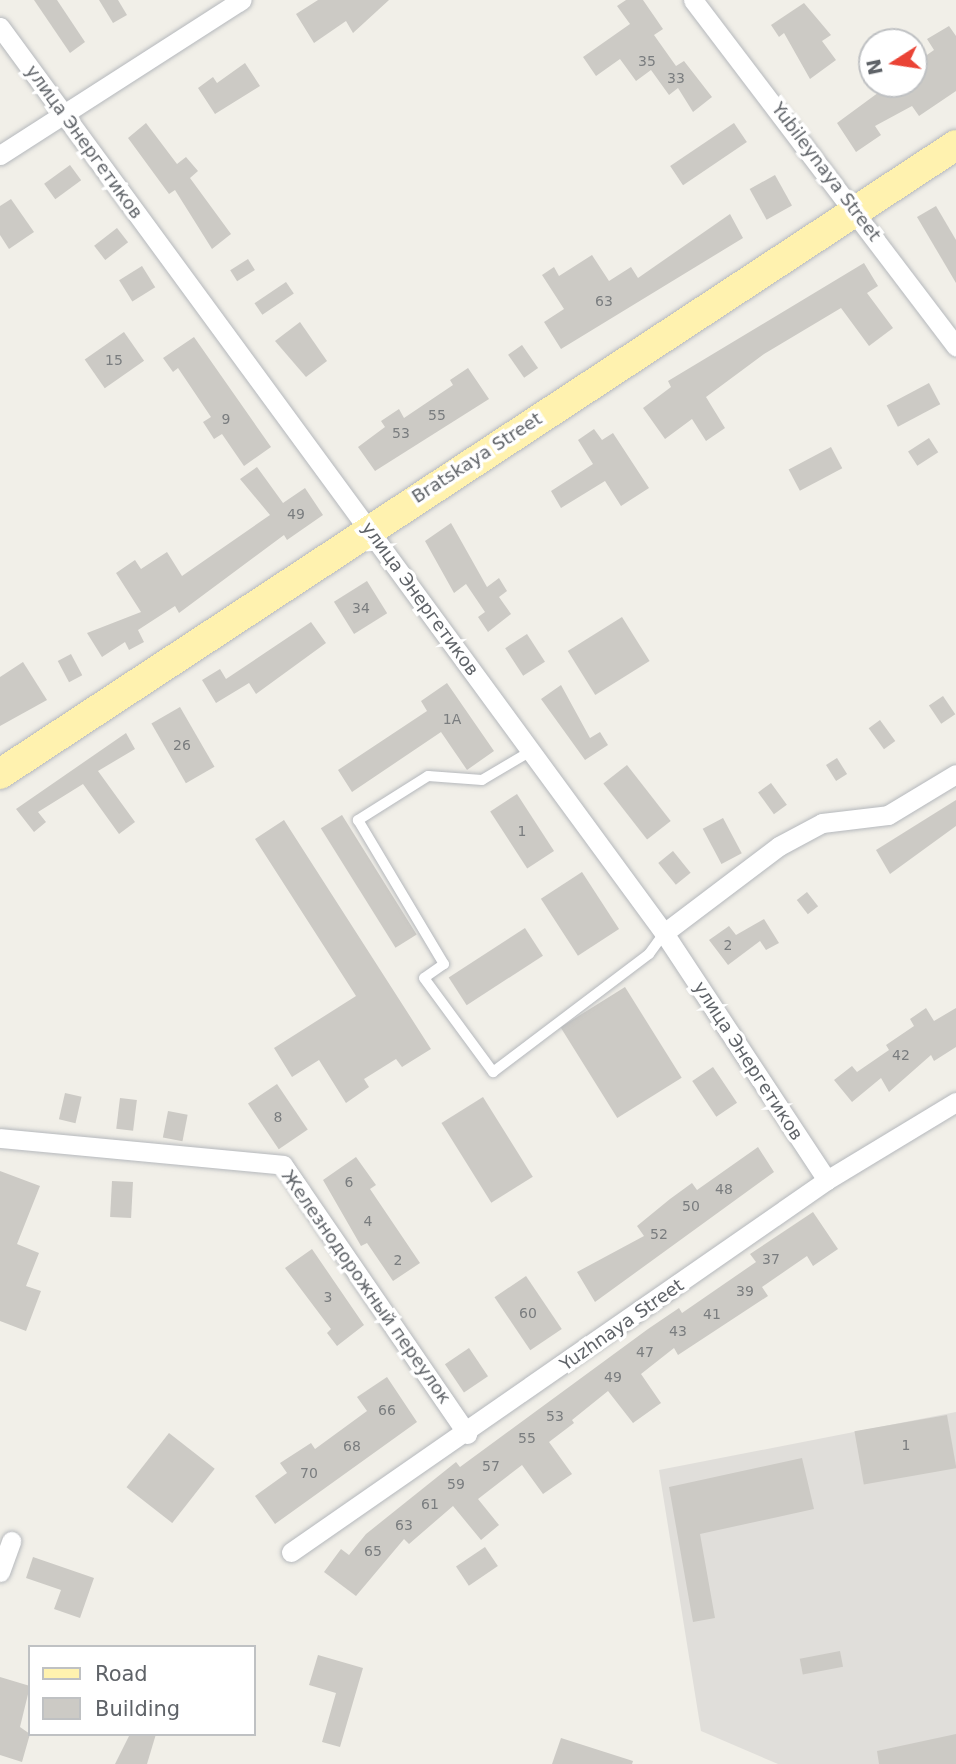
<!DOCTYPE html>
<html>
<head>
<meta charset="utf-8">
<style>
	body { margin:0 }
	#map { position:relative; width:956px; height:1764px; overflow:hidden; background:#f1efe8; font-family:"DejaVu Sans",sans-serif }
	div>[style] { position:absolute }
	.industrial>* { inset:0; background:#e0deda }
	.building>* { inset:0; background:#cccac5; transform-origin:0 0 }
	.roads { filter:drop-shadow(0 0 2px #b5b8bc) drop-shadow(0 0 2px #b5b8bc) }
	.service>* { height:10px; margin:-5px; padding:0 5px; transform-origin:5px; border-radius:5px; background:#fff }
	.minor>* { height:19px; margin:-9.5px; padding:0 9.5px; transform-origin:9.5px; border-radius:9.5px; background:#fff }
	.primary>* { height:30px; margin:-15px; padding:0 15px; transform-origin:15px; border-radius:15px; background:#fff2af }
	span { translate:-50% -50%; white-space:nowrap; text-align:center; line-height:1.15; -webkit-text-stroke:7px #fff; paint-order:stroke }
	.number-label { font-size:14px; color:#7a7d7f }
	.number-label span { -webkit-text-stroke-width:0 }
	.street-label { font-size:18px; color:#5f6368 }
	.legend { position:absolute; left:28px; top:1645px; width:228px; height:91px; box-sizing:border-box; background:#fff; border:2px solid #bfc1c3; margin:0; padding:9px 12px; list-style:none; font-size:21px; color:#5f6368 }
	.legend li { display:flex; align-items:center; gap:14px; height:35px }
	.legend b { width:35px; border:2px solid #bfc1c3 }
	.north { position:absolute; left:858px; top:28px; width:70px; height:70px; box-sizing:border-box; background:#fff; border:2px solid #bfc1c3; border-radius:50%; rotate:258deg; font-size:19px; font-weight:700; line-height:28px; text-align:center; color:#5f6368 }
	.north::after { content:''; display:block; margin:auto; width:24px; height:32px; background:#ea4335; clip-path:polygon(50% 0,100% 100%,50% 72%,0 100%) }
</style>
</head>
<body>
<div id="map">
	<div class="industrial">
		<div style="clip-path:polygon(956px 1412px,956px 1764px,778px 1764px,701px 1731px,659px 1470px)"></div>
	</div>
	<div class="building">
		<div style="clip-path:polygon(34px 0,57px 0,85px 42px,70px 53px)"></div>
		<div style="clip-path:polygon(99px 0,118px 0,127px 15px,113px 23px)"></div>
		<div style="clip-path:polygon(318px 0,389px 0,353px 33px,346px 21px,314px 43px,296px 14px)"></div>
		<div style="clip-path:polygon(626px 0,643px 0,663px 29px,654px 35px,676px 66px,684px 61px,712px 97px,693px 112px,678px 88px,669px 95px,651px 70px,636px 81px,620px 59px,596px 76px,583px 57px,630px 24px,617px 6px)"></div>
		<div style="clip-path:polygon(804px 3px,831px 35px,822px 41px,836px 60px,810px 79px,784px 33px,779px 37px,771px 25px)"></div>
		<div style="clip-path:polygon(949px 26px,956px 36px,956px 91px,919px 116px,912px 106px,875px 126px,881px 135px,856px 152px,837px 123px,890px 84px,914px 84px,914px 64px,934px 50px,927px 39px)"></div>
		<div style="clip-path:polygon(245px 63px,260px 86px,215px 114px,198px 88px,213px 77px,217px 83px)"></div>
		<div style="clip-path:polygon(146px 123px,177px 164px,186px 157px,198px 171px,190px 178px,231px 234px,212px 249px,175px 190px,169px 194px,128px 138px)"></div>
		<div style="left:734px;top:123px;width:23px;height:77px;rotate:56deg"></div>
		<div style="left:70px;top:165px;width:19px;height:32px;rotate:54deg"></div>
		<div style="left:775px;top:175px;width:35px;height:29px;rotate:61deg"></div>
		<div style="clip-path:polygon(11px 199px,34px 232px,9px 249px,0 235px,0 206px)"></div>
		<div style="clip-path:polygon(936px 206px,956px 240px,956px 283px,917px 217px)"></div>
		<div style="clip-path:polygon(730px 214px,743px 238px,561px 349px,544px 322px,564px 309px,542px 275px,554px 267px,559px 276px,592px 255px,609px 281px,631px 267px,638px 278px)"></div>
		<div style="left:117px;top:228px;width:18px;height:29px;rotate:52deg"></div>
		<div style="left:248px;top:259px;width:13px;height:21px;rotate:58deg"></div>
		<div style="clip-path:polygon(864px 263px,878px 286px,867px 293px,893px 328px,869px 346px,841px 308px,764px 354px,706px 397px,725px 428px,706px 441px,692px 419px,665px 439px,643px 408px,671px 387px,668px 381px)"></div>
		<div style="left:142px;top:266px;width:25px;height:27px;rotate:58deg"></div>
		<div style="left:286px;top:282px;width:14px;height:38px;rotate:56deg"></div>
		<div style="clip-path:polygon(300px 322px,327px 361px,306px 377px,275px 341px)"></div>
		<div style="left:124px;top:332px;width:35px;height:48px;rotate:55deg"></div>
		<div style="clip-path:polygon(194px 337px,271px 447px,244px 466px,222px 434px,214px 439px,203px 422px,211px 417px,178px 368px,173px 372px,163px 358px)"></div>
		<div style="left:522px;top:345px;width:28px;height:17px;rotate:55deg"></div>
		<div style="clip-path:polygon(468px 368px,489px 399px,375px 471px,358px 447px,385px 427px,381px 421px,399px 409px,404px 418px,453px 385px,450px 380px)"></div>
		<div style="left:929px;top:383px;width:24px;height:48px;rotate:62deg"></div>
		<div style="clip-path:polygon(594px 429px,602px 440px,613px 433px,649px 488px,621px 506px,605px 481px,561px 508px,551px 491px,593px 464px,578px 440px)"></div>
		<div style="left:929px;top:438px;width:17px;height:25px;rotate:57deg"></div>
		<div style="left:831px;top:447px;width:24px;height:48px;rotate:62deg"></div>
		<div style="clip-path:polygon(257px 467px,283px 503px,305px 488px,323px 515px,287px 540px,284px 535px,179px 613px,175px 606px,138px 630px,144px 642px,129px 650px,125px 642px,102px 657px,87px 633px,141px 612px,116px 573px,135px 560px,141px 569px,167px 552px,182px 576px,270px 515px,240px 479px)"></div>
		<div style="clip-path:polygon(451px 523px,487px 587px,499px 578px,507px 591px,499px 597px,511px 614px,488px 632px,478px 617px,485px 612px,466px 584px,454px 593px,425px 541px)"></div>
		<div style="left:367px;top:581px;width:38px;height:39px;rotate:58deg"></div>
		<div style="left:622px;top:617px;width:52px;height:64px;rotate:58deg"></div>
		<div style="clip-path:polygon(311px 622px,326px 643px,256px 694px,249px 683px,216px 703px,202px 680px,220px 669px,226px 679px)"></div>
		<div style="left:527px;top:634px;width:33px;height:26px;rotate:57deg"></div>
		<div style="left:71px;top:654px;width:24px;height:15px;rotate:62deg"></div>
		<div style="clip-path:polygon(23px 662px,47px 700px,0 726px,0 677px)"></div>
		<div style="clip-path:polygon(447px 683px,494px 751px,467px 770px,441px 732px,352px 792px,338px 770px,427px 711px,421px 701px)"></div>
		<div style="clip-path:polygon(561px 685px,590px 738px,600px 732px,608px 745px,585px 760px,541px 699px)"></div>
		<div style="left:943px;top:696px;width:22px;height:17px;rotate:56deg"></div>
		<div style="left:180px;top:707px;width:69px;height:33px;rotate:60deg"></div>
		<div style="left:880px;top:720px;width:26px;height:14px;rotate:54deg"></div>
		<div style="clip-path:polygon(126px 733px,135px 749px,98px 771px,135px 822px,119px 834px,83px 784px,38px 812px,46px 822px,34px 832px,16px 809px)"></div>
		<div style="left:837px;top:758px;width:19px;height:13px;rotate:58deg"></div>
		<div style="left:627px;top:765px;width:71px;height:30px;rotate:52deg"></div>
		<div style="left:771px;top:783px;width:27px;height:16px;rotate:54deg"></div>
		<div style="left:517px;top:794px;width:68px;height:32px;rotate:57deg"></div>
		<div style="clip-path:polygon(956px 800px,956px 826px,890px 874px,876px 850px)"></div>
		<div style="left:342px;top:815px;width:141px;height:25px;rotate:58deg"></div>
		<div style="left:723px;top:818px;width:40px;height:23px;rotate:62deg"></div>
		<div style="clip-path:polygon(284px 820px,431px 1049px,402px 1067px,396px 1059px,364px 1079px,369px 1087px,346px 1103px,319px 1060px,292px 1077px,274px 1048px,356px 996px,255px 839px)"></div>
		<div style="left:673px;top:851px;width:28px;height:19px;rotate:51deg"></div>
		<div style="left:582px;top:872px;width:68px;height:49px;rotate:57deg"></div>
		<div style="left:807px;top:892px;width:18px;height:13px;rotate:52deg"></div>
		<div style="clip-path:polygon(764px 919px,779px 943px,766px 950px,760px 941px,728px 965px,709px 940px,729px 926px,736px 935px)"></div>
		<div style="left:525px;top:928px;width:33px;height:91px;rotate:57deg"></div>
		<div style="left:625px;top:987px;width:107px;height:76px;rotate:58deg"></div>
		<div style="clip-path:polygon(926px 1008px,934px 1021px,956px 1008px,956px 1047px,934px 1061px,931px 1055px,889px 1092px,881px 1078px,852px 1102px,834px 1080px,852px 1066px,857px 1072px,889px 1050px,886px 1045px,914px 1026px,910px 1019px)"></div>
		<div style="left:713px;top:1067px;width:43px;height:25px;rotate:56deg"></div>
		<div style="left:277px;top:1084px;width:55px;height:35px;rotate:56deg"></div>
		<div style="left:65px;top:1093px;width:17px;height:27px;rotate:13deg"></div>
		<div style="left:483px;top:1097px;width:94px;height:49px;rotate:58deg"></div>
		<div style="left:120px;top:1098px;width:17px;height:31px;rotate:7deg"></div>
		<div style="left:168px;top:1111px;width:20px;height:27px;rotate:11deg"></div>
		<div style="clip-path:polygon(758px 1147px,774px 1172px,595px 1302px,577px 1272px,644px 1236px,637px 1226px,670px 1199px,692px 1183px,697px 1190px)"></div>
		<div style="clip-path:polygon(356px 1157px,376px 1185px,370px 1189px,420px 1263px,393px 1281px,367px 1243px,361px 1246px,323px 1180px)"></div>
		<div style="clip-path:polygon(0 1171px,40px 1186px,17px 1244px,39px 1253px,26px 1286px,41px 1291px,26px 1331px,0 1321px)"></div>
		<div style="left:112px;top:1181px;width:21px;height:36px;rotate:3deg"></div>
		<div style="clip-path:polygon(813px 1212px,838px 1249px,813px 1266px,807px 1256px,762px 1287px,768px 1296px,678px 1355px,674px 1348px,641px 1374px,661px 1403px,633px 1423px,608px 1391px,572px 1420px,574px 1423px,549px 1442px,572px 1474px,543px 1494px,522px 1465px,478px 1499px,499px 1525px,481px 1540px,453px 1506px,409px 1544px,404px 1539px,356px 1596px,324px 1572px,341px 1549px,349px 1555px,366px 1534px,456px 1462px,460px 1467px,648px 1329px,679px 1308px,682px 1313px,756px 1262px,750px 1254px)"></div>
		<div style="clip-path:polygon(312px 1249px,364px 1325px,337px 1346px,327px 1333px,331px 1329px,285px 1268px)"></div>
		<div style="left:526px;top:1276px;width:64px;height:38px;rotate:56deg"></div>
		<div style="left:469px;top:1348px;width:34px;height:29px;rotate:56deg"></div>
		<div style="clip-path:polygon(387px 1377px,417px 1422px,275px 1524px,255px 1496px,287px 1473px,280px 1463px,311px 1443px,315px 1449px,367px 1411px,357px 1397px)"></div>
		<div style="left:947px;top:1415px;width:54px;height:94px;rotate:80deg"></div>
		<div style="left:169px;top:1433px;width:58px;height:69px;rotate:38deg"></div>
		<div style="clip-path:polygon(802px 1458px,814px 1509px,700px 1534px,715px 1618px,693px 1622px,669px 1487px)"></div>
		<div style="left:485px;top:1547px;width:23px;height:35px;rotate:56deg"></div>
		<div style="clip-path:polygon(33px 1557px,94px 1578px,80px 1618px,54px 1609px,61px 1590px,26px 1578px)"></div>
		<div style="left:840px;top:1651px;width:16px;height:41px;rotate:79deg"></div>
		<div style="clip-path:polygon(318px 1655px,363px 1668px,340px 1747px,322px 1742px,336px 1693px,309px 1685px)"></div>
		<div style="clip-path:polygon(0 1677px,30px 1686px,20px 1727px,30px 1734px,22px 1762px,0 1755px)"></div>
		<div style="clip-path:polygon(130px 1734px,156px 1734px,147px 1764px,115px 1764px)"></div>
		<div style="clip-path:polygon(956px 1734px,956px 1764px,879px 1764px,877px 1751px)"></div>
		<div style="clip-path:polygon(561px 1738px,633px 1761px,632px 1764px,552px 1764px)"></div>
	</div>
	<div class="roads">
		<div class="service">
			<div style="left:531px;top:751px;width:57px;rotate:149.4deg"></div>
			<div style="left:482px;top:780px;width:54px;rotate:-175.8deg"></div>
			<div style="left:428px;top:776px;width:83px;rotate:147.8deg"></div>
			<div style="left:358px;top:820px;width:168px;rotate:59.2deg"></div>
			<div style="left:444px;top:964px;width:24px;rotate:145deg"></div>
			<div style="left:424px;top:978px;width:117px;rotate:53.7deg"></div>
			<div style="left:493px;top:1072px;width:196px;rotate:-37.1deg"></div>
			<div style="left:649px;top:954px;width:26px;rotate:-54deg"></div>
		</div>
		<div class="minor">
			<div style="left:693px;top:0;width:435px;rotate:52.8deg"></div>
			<div style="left:0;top:27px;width:1123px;rotate:53.76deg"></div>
			<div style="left:664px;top:933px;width:296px;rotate:56.6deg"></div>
			<div style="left:0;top:155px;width:287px;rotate:-32.7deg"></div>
			<div style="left:664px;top:933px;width:144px;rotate:-37.1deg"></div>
			<div style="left:779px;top:846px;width:49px;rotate:-28.1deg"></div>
			<div style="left:822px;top:823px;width:66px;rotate:-6.9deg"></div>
			<div style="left:888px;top:815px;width:79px;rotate:-31.1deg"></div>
			<div style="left:0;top:1138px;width:284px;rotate:5.4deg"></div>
			<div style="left:283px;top:1165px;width:326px;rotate:55.6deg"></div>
			<div style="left:291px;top:1552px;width:652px;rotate:-34.76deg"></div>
			<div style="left:827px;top:1180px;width:151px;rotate:-31.2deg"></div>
			<div style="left:0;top:1572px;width:33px;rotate:-70deg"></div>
		</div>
		<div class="primary">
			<div style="left:0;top:774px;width:1144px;rotate:-33.34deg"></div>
		</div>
	</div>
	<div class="number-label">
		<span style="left:647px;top:61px">35</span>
		<span style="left:676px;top:78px">33</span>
		<span style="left:604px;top:301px">63</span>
		<span style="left:114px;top:360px">15</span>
		<span style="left:437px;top:415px">55</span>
		<span style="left:226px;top:419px">9</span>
		<span style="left:401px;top:433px">53</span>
		<span style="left:296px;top:514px">49</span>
		<span style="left:361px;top:608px">34</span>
		<span style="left:452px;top:719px">1А</span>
		<span style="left:182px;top:745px">26</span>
		<span style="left:522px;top:831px">1</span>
		<span style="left:728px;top:945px">2</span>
		<span style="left:901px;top:1055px">42</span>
		<span style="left:278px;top:1117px">8</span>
		<span style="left:349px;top:1182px">6</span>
		<span style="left:724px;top:1189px">48</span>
		<span style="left:691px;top:1206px">50</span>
		<span style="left:368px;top:1221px">4</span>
		<span style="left:659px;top:1234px">52</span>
		<span style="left:771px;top:1259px">37</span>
		<span style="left:398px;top:1260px">2</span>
		<span style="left:745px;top:1291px">39</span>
		<span style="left:328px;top:1297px">3</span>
		<span style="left:528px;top:1313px">60</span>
		<span style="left:712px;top:1314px">41</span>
		<span style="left:678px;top:1331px">43</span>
		<span style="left:645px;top:1352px">47</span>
		<span style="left:613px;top:1377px">49</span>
		<span style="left:387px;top:1410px">66</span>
		<span style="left:555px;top:1416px">53</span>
		<span style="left:527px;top:1438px">55</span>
		<span style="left:906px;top:1445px">1</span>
		<span style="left:352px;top:1446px">68</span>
		<span style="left:491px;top:1466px">57</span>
		<span style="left:309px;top:1473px">70</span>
		<span style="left:456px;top:1484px">59</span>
		<span style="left:430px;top:1504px">61</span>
		<span style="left:404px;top:1525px">63</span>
		<span style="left:373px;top:1551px">65</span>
	</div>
	<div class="street-label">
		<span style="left:84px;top:142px;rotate:54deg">улица Энергетиков</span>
		<span style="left:826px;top:172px;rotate:53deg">Yubileynaya Street</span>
		<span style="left:477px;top:458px;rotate:-33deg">Bratskaya Street</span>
		<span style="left:420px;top:599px;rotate:54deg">улица Энергетиков</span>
		<span style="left:748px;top:1061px;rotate:57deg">улица Энергетиков</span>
		<span style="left:366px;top:1287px;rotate:55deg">Железнодорожный переулок</span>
		<span style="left:622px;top:1325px;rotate:-35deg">Yuzhnaya Street</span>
	</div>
	<ul class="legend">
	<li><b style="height:9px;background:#fff2af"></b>Road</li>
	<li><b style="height:19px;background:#cccac5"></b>Building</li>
	</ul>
	<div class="north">N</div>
</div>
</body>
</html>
